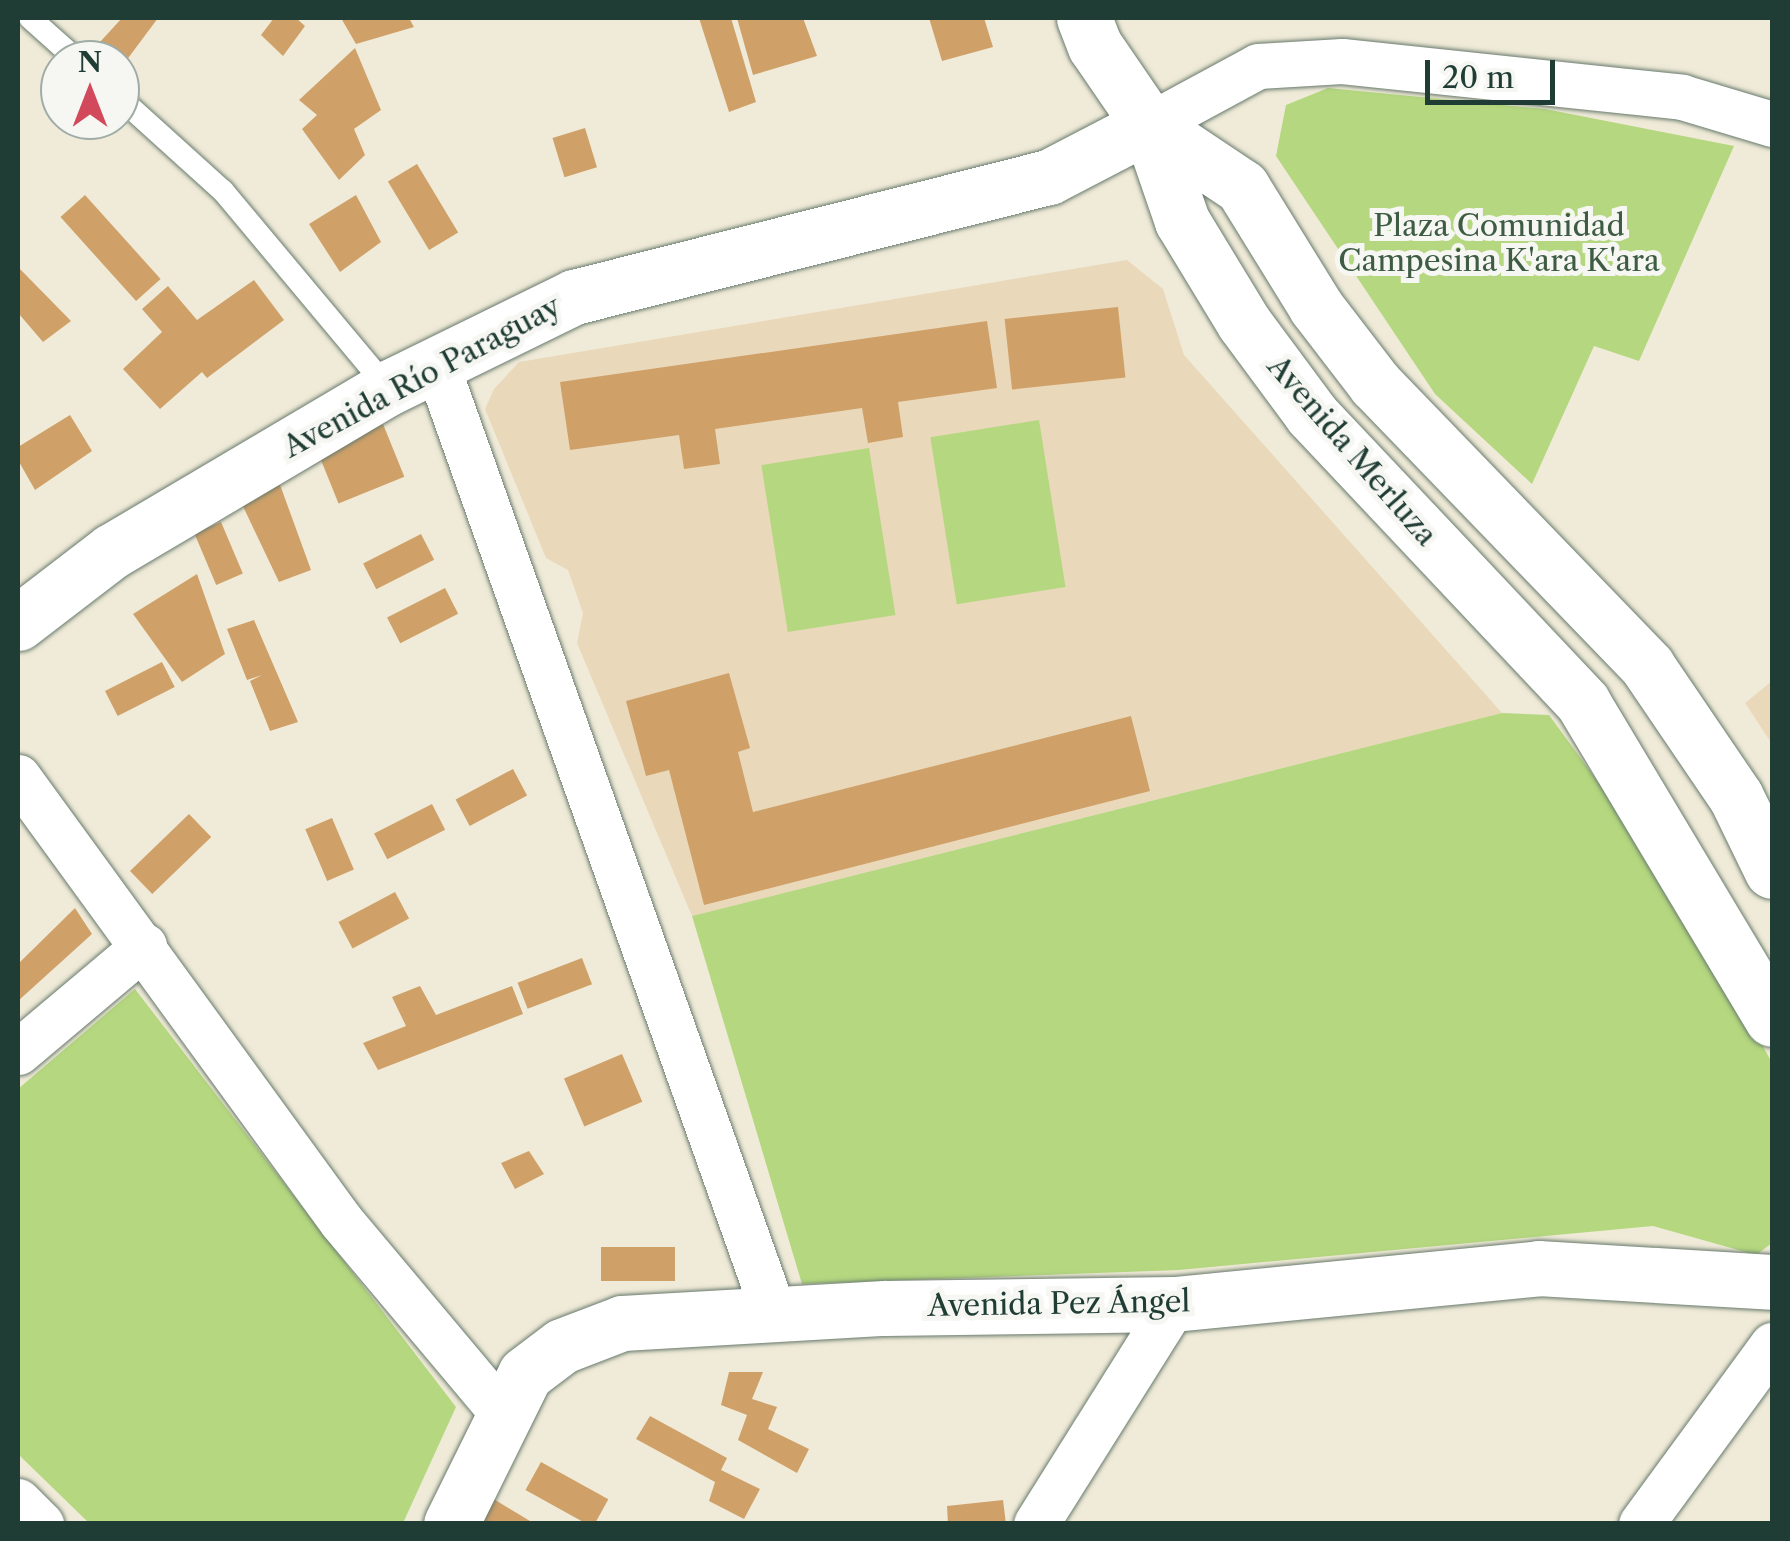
<!DOCTYPE html>
<html>
<head>
<meta charset="utf-8">
<style>
	body { margin:0 }
	#map { position:relative; width:1790px; height:1541px; overflow:hidden; background:#f0ebd8; font-family:"Libre Caslon Text",serif }
	div>[style] { position:absolute }
	.built>* { inset:0; background:#ead8ba }
	.green>* { inset:0; background:#b4d77f; transform-origin:0 0 }
	.building>* { inset:0; background:#cfa169; transform-origin:0 0 }
	.roads { filter:drop-shadow(0 0 2px #687a6d) drop-shadow(0 0 2px #687a6d) }
	.lane>* { height:22px; margin:-11px; padding:0 11px; transform-origin:11px; border-radius:11px; background:#fff }
	.street>* { height:45px; margin:-22.5px; padding:0 22.5px; transform-origin:22.5px; border-radius:22.5px; background:#fff }
	.secondary>* { height:55px; margin:-27.5px; padding:0 27.5px; transform-origin:27.5px; border-radius:27.5px; background:#fff }
	span { translate:-50% -50%; white-space:nowrap; text-align:center; line-height:1.15; -webkit-text-stroke:10px #f6f6f2; paint-order:stroke }
	.park-label { font-size:30px; color:#3d5c43 }
	.street-label { font-size:30px; color:#1f3d34 }
	.frame { position:absolute; inset:0; border:20px solid #1f3d34; pointer-events:none }
	.north { position:absolute; left:40px; top:40px; width:100px; height:100px; box-sizing:border-box; background:#f6f6f2; border:2px solid #a0aca6; border-radius:50%; rotate:0deg; font-size:28px; font-weight:700; line-height:40px; text-align:center; color:#1f3d34 }
	.north::after { content:''; display:block; margin:auto; width:35px; height:45px; background:#d1495b; clip-path:polygon(50% 0,100% 100%,50% 72%,0 100%) }
	.scale { position:absolute; left:1425px; top:60px; width:130px; height:45px; box-sizing:border-box; border:5px solid #1f3d34; border-top:0; padding-left:12px; font-size:30px; line-height:35px; white-space:nowrap; color:#1f3d34; -webkit-text-stroke:8px #f6f6f2; paint-order:stroke }
</style>
</head>
<body>
<div id="map">
	<div class="built">
		<div style="clip-path:polygon(1127px 260px,1163px 289px,1184px 355px,1502px 713px,692px 916px,577px 643px,583px 613px,568px 570px,546px 558px,485px 409px,494px 389px,519px 362px)"></div>
		<div style="clip-path:polygon(1772px 681px,1772px 744px,1745px 703px)"></div>
	</div>
	<div class="green">
		<div style="clip-path:polygon(1328px 88px,1545px 109px,1734px 146px,1639px 361px,1594px 346px,1532px 484px,1435px 394px,1276px 156px,1286px 105px)"></div>
		<div style="left:1039px;top:420px;width:169px;height:110px;rotate:81deg"></div>
		<div style="left:869px;top:448px;width:169px;height:109px;rotate:81deg"></div>
		<div style="clip-path:polygon(1502px 713px,1549px 715px,1686px 902px,1772px 1063px,1772px 1243px,1756px 1255px,1653px 1226px,1179px 1270px,802px 1284px,692px 916px)"></div>
		<div style="clip-path:polygon(135px 989px,456px 1407px,403px 1523px,89px 1523px,18px 1454px,18px 1089px)"></div>
	</div>
	<div class="building">
		<div style="clip-path:polygon(122px 18px,158px 18px,123px 65px,100px 42px)"></div>
		<div style="clip-path:polygon(274px 18px,296px 18px,305px 26px,283px 56px,261px 35px)"></div>
		<div style="clip-path:polygon(341px 18px,409px 18px,414px 27px,356px 44px)"></div>
		<div style="clip-path:polygon(699px 18px,731px 18px,756px 102px,729px 112px)"></div>
		<div style="clip-path:polygon(737px 18px,803px 18px,817px 56px,753px 75px)"></div>
		<div style="clip-path:polygon(929px 18px,984px 18px,993px 47px,942px 61px)"></div>
		<div style="clip-path:polygon(355px 48px,381px 110px,354px 129px,365px 155px,339px 180px,302px 129px,317px 115px,299px 100px)"></div>
		<div style="left:585px;top:128px;width:41px;height:34px;rotate:73deg"></div>
		<div style="left:417px;top:164px;width:80px;height:34px;rotate:59deg"></div>
		<div style="left:85px;top:195px;width:113px;height:33px;rotate:48deg"></div>
		<div style="clip-path:polygon(356px 195px,381px 242px,340px 272px,309px 224px)"></div>
		<div style="clip-path:polygon(18px 267px,71px 321px,43px 342px,19px 314px)"></div>
		<div style="clip-path:polygon(254px 280px,284px 320px,207px 378px,202px 372px,160px 409px,123px 369px,162px 332px,142px 309px,168px 286px,197px 320px)"></div>
		<div style="left:1118px;top:307px;width:71px;height:114px;rotate:84deg"></div>
		<div style="clip-path:polygon(987px 321px,997px 388px,898px 402px,903px 437px,868px 443px,862px 408px,715px 429px,720px 464px,684px 469px,679px 435px,570px 450px,560px 382px)"></div>
		<div style="clip-path:polygon(70px 415px,92px 451px,35px 490px,18px 460px,18px 447px)"></div>
		<div style="left:383px;top:424px;width:57px;height:71px;rotate:68deg"></div>
		<div style="clip-path:polygon(279px 482px,311px 570px,279px 582px,240px 500px)"></div>
		<div style="left:221px;top:522px;width:56px;height:29px;rotate:67deg"></div>
		<div style="left:421px;top:534px;width:29px;height:65px;rotate:63deg"></div>
		<div style="clip-path:polygon(197px 574px,225px 654px,182px 682px,133px 614px)"></div>
		<div style="left:445px;top:588px;width:29px;height:65px;rotate:63deg"></div>
		<div style="clip-path:polygon(254px 620px,298px 722px,270px 731px,250px 681px,262px 675px,247px 680px,227px 629px)"></div>
		<div style="left:162px;top:662px;width:28px;height:64px;rotate:63deg"></div>
		<div style="clip-path:polygon(729px 673px,750px 748px,738px 752px,753px 812px,1131px 716px,1150px 791px,704px 905px,669px 770px,646px 776px,626px 701px)"></div>
		<div style="left:513px;top:769px;width:30px;height:65px;rotate:62deg"></div>
		<div style="left:432px;top:804px;width:29px;height:65px;rotate:63deg"></div>
		<div style="left:189px;top:814px;width:32px;height:82px;rotate:46deg"></div>
		<div style="left:332px;top:818px;width:56px;height:29px;rotate:67deg"></div>
		<div style="left:395px;top:892px;width:30px;height:64px;rotate:62deg"></div>
		<div style="clip-path:polygon(75px 908px,92px 934px,18px 1001px,18px 964px)"></div>
		<div style="left:582px;top:958px;width:28px;height:69px;rotate:69deg"></div>
		<div style="clip-path:polygon(420px 986px,436px 1015px,512px 986px,523px 1014px,378px 1070px,363px 1043px,406px 1026px,392px 997px)"></div>
		<div style="left:622px;top:1054px;width:52px;height:63px;rotate:67deg"></div>
		<div style="clip-path:polygon(529px 1151px,544px 1174px,515px 1189px,501px 1163px)"></div>
		<div style="left:675px;top:1247px;width:34px;height:74px;rotate:90deg"></div>
		<div style="clip-path:polygon(729px 1372px,763px 1372px,752px 1399px,777px 1407px,768px 1429px,809px 1449px,797px 1473px,738px 1440px,747px 1415px,721px 1405px)"></div>
		<div style="clip-path:polygon(650px 1416px,727px 1458px,721px 1470px,760px 1489px,744px 1519px,709px 1501px,715px 1482px,636px 1439px)"></div>
		<div style="left:541px;top:1462px;width:77px;height:32px;rotate:29deg"></div>
		<div style="clip-path:polygon(492px 1498px,535px 1524px,479px 1524px)"></div>
		<div style="clip-path:polygon(1003px 1500px,1006px 1524px,948px 1524px,947px 1506px)"></div>
	</div>
	<div class="roads">
		<div class="lane">
			<div style="left:30px;top:18px;width:63px;rotate:41.8deg"></div>
			<div style="left:120px;top:98px;width:139px;rotate:42.1deg"></div>
			<div style="left:223px;top:191px;width:257px;rotate:50.1deg"></div>
		</div>
		<div class="street">
			<div style="left:1149px;top:125px;width:124px;rotate:-28.4deg"></div>
			<div style="left:1258px;top:66px;width:84px;rotate:-3.4deg"></div>
			<div style="left:1342px;top:61px;width:342px;rotate:6deg"></div>
			<div style="left:1682px;top:97px;width:94px;rotate:16.7deg"></div>
			<div style="left:436px;top:363px;width:1009px;rotate:70.43deg"></div>
			<div style="left:18px;top:777px;width:549px;rotate:53.96deg"></div>
			<div style="left:341px;top:1221px;width:251px;rotate:50deg"></div>
			<div style="left:18px;top:1052px;width:165px;rotate:-40.1deg"></div>
			<div style="left:18px;top:1501px;width:33px;rotate:45deg"></div>
			<div style="left:1036px;top:1524px;width:260px;rotate:-57.9deg"></div>
			<div style="left:1641px;top:1524px;width:222px;rotate:-53.8deg"></div>
		</div>
		<div class="secondary">
			<div style="left:1084px;top:18px;width:30px;rotate:69deg"></div>
			<div style="left:1095px;top:46px;width:96px;rotate:55.6deg"></div>
			<div style="left:1149px;top:125px;width:102px;rotate:71deg"></div>
			<div style="left:1182px;top:221px;width:119px;rotate:58.7deg"></div>
			<div style="left:1244px;top:323px;width:114px;rotate:53.5deg"></div>
			<div style="left:1312px;top:415px;width:395px;rotate:46.7deg"></div>
			<div style="left:1583px;top:703px;width:368px;rotate:59.1deg"></div>
			<div style="left:1149px;top:125px;width:112px;rotate:33.7deg"></div>
			<div style="left:1242px;top:187px;width:141px;rotate:58.3deg"></div>
			<div style="left:1316px;top:307px;width:97px;rotate:52.5deg"></div>
			<div style="left:1375px;top:384px;width:392px;rotate:46deg"></div>
			<div style="left:1647px;top:666px;width:158px;rotate:55.8deg"></div>
			<div style="left:1736px;top:797px;width:82px;rotate:64.1deg"></div>
			<div style="left:18px;top:623px;width:118px;rotate:-37.5deg"></div>
			<div style="left:112px;top:551px;width:321px;rotate:-30.6deg"></div>
			<div style="left:388px;top:388px;width:207px;rotate:-26.1deg"></div>
			<div style="left:574px;top:297px;width:490px;rotate:-14.2deg"></div>
			<div style="left:1049px;top:177px;width:113px;rotate:-27.5deg"></div>
			<div style="left:451px;top:1524px;width:167px;rotate:-63.7deg"></div>
			<div style="left:525px;top:1374px;width:46px;rotate:-37.1deg"></div>
			<div style="left:562px;top:1346px;width:64px;rotate:-21deg"></div>
			<div style="left:622px;top:1323px;width:263px;rotate:-3.3deg"></div>
			<div style="left:885px;top:1308px;width:289px;rotate:-0.8deg"></div>
			<div style="left:1174px;top:1304px;width:366px;rotate:-5.6deg"></div>
			<div style="left:1538px;top:1268px;width:234px;rotate:3.4deg"></div>
		</div>
	</div>
	<div class="park-label">
		<span style="left:1499px;top:243px">Plaza Comunidad<br>Campesina K'ara K'ara</span>
	</div>
	<div class="street-label">
		<span style="left:422px;top:377px;rotate:-28deg">Avenida Río Paraguay</span>
		<span style="left:1352px;top:451px;rotate:49deg">Avenida Merluza</span>
		<span style="left:1059px;top:1304px;rotate:-1deg">Avenida Pez Ángel</span>
	</div>
	<div class="frame"></div>
	<div class="north">N</div>
	<div class="scale">20 m</div>
</div>
</body>
</html>
